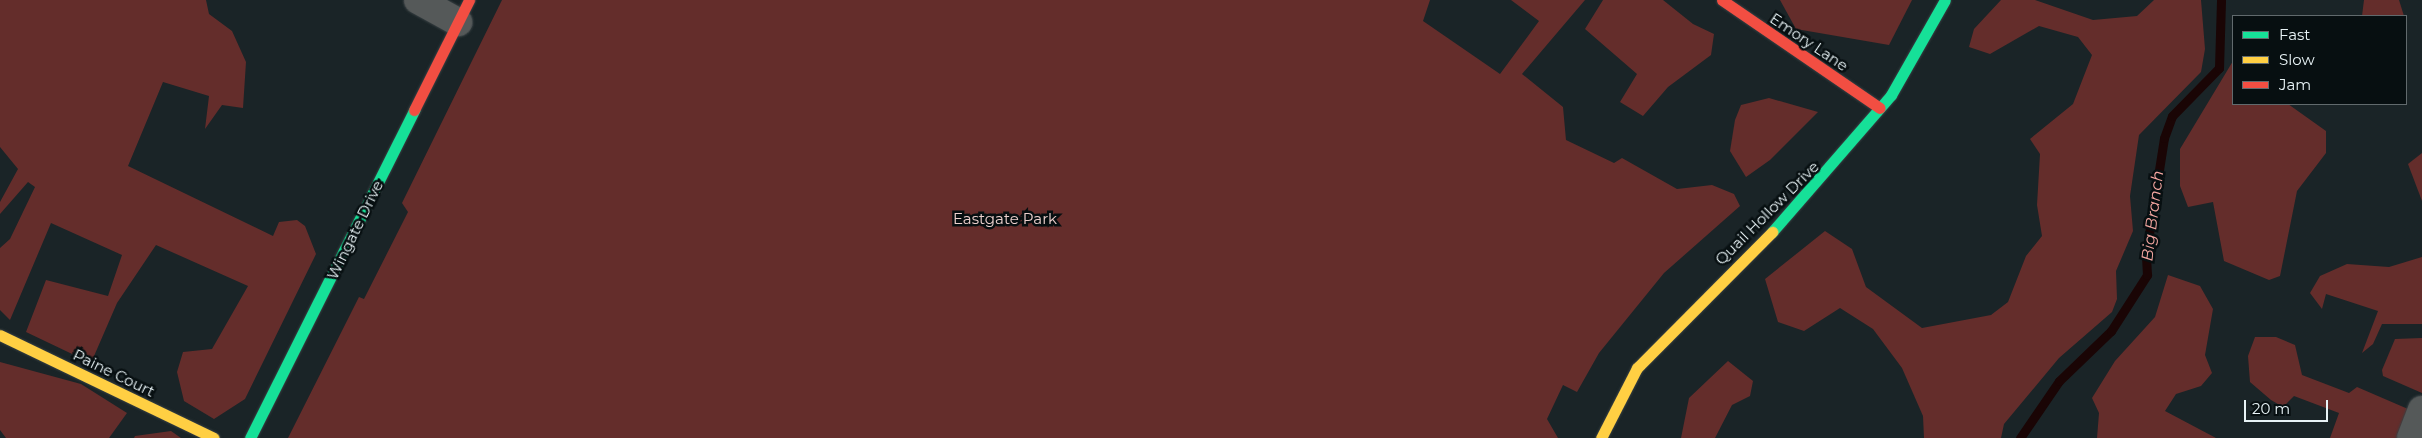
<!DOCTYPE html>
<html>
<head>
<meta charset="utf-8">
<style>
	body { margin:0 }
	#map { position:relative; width:2422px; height:438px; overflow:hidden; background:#1a2427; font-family:Montserrat,sans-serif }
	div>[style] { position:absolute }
	.green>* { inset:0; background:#642d2b }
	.stream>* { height:9px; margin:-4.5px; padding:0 4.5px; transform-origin:4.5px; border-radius:4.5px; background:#1a0505 }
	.roads { filter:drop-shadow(0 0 1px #384043) drop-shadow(0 0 1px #384043) }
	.street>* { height:28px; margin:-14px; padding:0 14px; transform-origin:14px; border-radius:14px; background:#555959 }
	.fast>* { height:11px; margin:-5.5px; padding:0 5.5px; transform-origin:5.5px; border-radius:5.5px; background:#16e098 }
	.slow>* { height:11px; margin:-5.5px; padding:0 5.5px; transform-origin:5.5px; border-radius:5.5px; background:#ffcf43 }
	.jam>* { height:11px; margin:-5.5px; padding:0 5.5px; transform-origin:5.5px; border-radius:5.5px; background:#f24e42 }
	span { translate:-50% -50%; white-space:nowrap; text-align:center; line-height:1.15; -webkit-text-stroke:5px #070f11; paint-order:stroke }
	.street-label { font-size:15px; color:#e8f3f6 }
	.park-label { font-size:15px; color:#edd1ce }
	.water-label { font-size:16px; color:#f5a7a1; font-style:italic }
	.legend { position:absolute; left:2232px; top:15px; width:175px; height:90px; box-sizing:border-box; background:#070f11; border:1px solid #616a6d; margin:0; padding:6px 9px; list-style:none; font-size:15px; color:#e8f3f6 }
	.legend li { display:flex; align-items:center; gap:10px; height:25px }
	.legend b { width:25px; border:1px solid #616a6d }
	.scale { position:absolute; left:2244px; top:400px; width:84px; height:22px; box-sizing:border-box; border:2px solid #e8f3f6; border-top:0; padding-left:6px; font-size:15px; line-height:18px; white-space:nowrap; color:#e8f3f6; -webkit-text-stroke:4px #070f11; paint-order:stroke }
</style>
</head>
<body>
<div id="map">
	<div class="green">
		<div style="clip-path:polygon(0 0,206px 0,209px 14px,232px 31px,246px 62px,243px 108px,222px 105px,205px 129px,209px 96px,163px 82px,128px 166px,273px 236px,279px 222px,297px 220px,305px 226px,316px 254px,245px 399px,214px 419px,184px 401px,177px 372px,183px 352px,212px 349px,248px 286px,156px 245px,117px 303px,91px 363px,26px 332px,46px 280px,108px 296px,122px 255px,51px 223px,10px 320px,0 310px,0 248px,10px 239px,35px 187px,28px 182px,0 214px,0 202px,18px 169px,0 147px)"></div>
		<div style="clip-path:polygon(502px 0,1430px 0,1423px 21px,1500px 74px,1539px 21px,1511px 0,1585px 0,1522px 74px,1563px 107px,1566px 140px,1614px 163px,1622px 158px,1677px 189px,1712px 185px,1734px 194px,1740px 206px,1664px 273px,1599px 353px,1577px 392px,1563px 385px,1547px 419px,1558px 438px,288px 438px,359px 297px,364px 299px,408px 212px,402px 203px)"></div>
		<div style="clip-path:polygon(1603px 0,1663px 0,1693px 24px,1714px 34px,1711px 55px,1668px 87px,1643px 116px,1620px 102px,1637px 74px,1585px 29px)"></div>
		<div style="clip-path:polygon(1780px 0,1912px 0,1889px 45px,1796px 29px)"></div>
		<div style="clip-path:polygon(2001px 0,2035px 0,2093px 20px,2137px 16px,2154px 0,2201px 0,2205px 49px,2201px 72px,2139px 135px,2130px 196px,2133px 231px,2116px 271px,2117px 299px,2112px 312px,2059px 358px,2004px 424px,2001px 438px,1924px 438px,1923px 416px,1902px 368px,1873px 329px,1840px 308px,1804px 331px,1778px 322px,1765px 279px,1825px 231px,1852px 249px,1866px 287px,1922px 328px,1991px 315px,2008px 302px,2026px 256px,2042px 236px,2037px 205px,2040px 154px,2030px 139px,2073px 104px,2092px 55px,2078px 37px,2039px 26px,1990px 54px,1969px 47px,1974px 29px)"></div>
		<div style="clip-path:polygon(2364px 0,2399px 0,2404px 16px,2362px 16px)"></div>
		<div style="clip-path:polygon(2233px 61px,2233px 104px,2288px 104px,2326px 131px,2326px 153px,2297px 191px,2280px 276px,2269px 280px,2224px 261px,2213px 202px,2188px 207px,2180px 186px,2180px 149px)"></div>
		<div style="clip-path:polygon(1769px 98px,1818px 112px,1770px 160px,1746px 177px,1730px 151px,1735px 120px,1741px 105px)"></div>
		<div style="clip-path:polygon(2422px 153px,2422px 201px,2408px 164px)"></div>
		<div style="clip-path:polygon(2422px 257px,2422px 324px,2382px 324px,2373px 344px,2362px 353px,2378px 311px,2326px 294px,2322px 309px,2310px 293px,2320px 276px,2347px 264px,2389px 267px)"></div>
		<div style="clip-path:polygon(2168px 275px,2200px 286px,2213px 309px,2205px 355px,2212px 373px,2201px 386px,2176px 394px,2165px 411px,2216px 438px,2097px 438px,2099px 413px,2092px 398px,2115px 361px,2155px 317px)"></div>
		<div style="clip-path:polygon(2255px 337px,2276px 337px,2295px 345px,2302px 375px,2349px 393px,2357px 387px,2408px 409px,2401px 438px,2330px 438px,2339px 413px,2294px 396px,2283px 407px,2271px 400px,2250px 382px,2248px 356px)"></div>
		<div style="clip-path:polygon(2422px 338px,2422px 393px,2383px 376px,2382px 370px,2395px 339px)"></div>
		<div style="clip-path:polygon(1728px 361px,1753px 381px,1750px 396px,1732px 405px,1715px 438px,1681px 438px,1689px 398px)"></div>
		<div style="clip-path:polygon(0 362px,81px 384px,127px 413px,109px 438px,6px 438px,0 430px)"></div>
		<div style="clip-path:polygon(171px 431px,181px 438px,134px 438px,135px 436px)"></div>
	</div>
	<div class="stream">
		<div style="left:2020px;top:438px;width:69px;rotate:-55.6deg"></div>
		<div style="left:2059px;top:381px;width:72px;rotate:-43.9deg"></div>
		<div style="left:2111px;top:331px;width:67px;rotate:-57.3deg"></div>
		<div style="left:2147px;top:275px;width:22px;rotate:-93deg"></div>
		<div style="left:2146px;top:253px;width:116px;rotate:-81.1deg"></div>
		<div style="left:2164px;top:138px;width:23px;rotate:-70deg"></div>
		<div style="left:2172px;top:116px;width:67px;rotate:-45.6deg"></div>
		<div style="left:2219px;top:68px;width:68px;rotate:-88.3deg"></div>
	</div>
	<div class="roads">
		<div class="street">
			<div style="left:418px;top:0;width:46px;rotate:28.8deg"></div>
			<div style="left:2411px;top:438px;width:30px;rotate:-69deg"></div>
		</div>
		<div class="fast">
			<div style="left:1772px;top:232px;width:181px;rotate:-49deg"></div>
			<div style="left:1891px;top:95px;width:109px;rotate:-60.4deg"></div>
			<div style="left:250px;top:438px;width:367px;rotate:-63.4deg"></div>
		</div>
		<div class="slow">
			<div style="left:0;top:335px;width:237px;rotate:25.7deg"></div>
			<div style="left:1601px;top:438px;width:79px;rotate:-62.8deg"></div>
			<div style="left:1637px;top:368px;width:192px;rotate:-45.2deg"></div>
		</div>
		<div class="jam">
			<div style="left:1722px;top:0;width:191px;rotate:34.4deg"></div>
			<div style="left:414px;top:110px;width:123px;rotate:-63.4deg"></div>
		</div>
	</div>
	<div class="street-label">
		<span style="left:1809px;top:42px;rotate:34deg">Emory Lane</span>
		<span style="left:1767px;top:213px;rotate:-45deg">Quail Hollow Drive</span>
		<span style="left:355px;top:230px;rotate:-64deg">Wingate Drive</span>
		<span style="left:114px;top:373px;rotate:26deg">Paine Court</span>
	</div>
	<div class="park-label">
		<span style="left:1005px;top:219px">Eastgate Park</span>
	</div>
	<div class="water-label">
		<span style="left:2153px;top:216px;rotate:-83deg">Big Branch</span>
	</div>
	<ul class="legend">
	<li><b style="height:6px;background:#16e098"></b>Fast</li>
	<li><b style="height:6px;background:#ffcf43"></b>Slow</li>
	<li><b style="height:6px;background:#f24e42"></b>Jam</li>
	</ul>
	<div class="scale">20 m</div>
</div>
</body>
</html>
